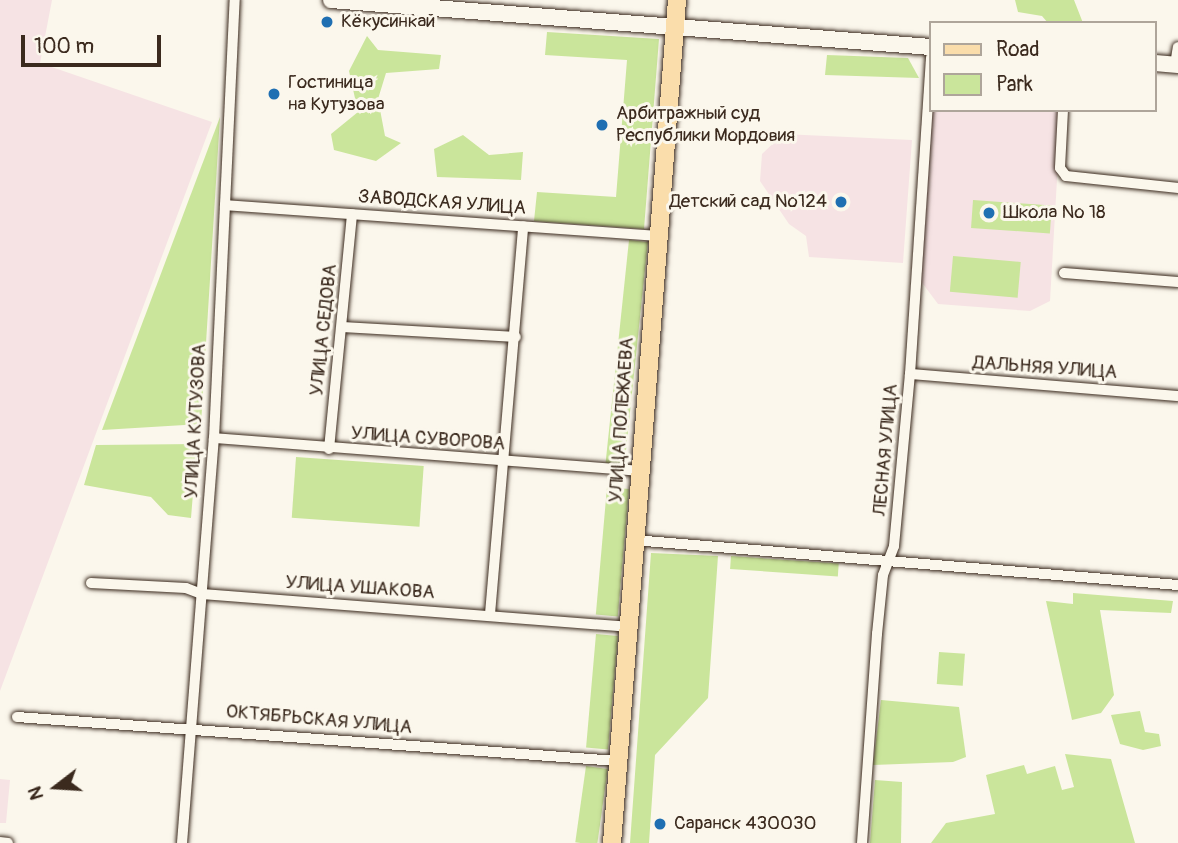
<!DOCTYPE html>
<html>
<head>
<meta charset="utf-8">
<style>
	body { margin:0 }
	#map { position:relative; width:1178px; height:843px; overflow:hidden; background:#fbf7ec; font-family:Pangolin,sans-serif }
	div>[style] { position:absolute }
	.built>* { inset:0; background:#f6e3e4 }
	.green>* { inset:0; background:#cae59b; transform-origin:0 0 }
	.roads { filter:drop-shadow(0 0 2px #3b2a1e) drop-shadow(0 0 2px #3b2a1e) }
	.street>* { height:10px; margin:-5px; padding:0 5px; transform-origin:5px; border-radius:5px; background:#fbf7ec }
	.secondary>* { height:16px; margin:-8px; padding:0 8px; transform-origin:8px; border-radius:8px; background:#fbf7ec }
	.primary>* { height:18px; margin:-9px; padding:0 9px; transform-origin:9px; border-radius:9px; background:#faddab }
	.dots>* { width:19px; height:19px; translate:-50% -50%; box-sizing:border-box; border:4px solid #fbf7ec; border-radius:50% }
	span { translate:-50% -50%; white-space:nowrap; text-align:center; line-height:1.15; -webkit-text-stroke:6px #fbf7ec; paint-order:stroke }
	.poi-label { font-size:19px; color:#3b2a1e }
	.left { translate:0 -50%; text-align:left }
	.right { translate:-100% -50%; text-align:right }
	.street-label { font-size:19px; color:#3b2a1e }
	.legend { position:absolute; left:929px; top:21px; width:228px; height:91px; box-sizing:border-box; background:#fbf7ec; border:2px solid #aea59a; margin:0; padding:9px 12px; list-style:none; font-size:21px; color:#3b2a1e }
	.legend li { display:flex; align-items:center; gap:14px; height:35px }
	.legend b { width:35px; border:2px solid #aea59a }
	.north { position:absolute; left:21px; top:752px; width:70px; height:70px; -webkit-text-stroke:5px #fbf7ec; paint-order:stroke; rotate:253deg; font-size:19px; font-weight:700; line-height:28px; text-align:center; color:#3b2a1e }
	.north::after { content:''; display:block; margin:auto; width:24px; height:32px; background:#3b2a1e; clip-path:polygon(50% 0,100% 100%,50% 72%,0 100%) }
	.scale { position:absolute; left:21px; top:35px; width:140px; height:32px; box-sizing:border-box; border:4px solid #3b2a1e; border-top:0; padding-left:9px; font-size:21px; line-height:24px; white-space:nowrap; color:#3b2a1e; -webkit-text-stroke:5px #fbf7ec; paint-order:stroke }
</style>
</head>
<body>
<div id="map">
	<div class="built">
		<div style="clip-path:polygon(0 0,52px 0,40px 63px,212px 122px,0 691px)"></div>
		<div style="clip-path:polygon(932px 110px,1061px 110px,1050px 301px,1030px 311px,938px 304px,920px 280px)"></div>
		<div style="clip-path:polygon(783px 134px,912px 140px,903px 263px,809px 257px,806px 236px,789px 224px,760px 181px,762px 154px)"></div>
		<div style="clip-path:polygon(0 779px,10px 780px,6px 823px,0 823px)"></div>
	</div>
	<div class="green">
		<div style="clip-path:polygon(1015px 0,1074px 0,1083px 23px,1048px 23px,1042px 16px,1018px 12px)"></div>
		<div style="clip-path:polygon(547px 32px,659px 39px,644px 229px,534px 221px,537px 192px,616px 197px,627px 60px,545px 55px)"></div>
		<div style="clip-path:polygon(367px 36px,378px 50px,441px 55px,439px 69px,386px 73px,378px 99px,385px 136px,401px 143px,376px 161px,334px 150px,331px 134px,358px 112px,349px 71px)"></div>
		<div style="clip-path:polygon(827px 55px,908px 58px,919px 78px,825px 75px)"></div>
		<div style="clip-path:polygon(220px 117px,201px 424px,102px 430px)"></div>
		<div style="clip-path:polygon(463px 135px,489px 155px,523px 152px,521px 180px,437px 177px,434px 149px)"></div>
		<div style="left:973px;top:200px;width:79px;height:28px;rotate:4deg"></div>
		<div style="left:629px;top:240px;width:19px;height:224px;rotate:6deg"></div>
		<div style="left:953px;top:256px;width:68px;height:36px;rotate:5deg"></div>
		<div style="clip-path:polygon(197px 444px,191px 518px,168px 515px,151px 497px,84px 485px,96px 445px)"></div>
		<div style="left:296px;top:457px;width:128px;height:61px;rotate:4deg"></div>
		<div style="left:607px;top:487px;width:22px;height:128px;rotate:5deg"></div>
		<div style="clip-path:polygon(651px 553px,718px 556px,708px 698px,655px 755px,649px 843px,630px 843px)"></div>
		<div style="left:731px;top:556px;width:108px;height:13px;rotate:4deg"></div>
		<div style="clip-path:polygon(1073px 593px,1173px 601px,1171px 613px,1100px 610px,1114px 695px,1101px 713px,1072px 720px,1046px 601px,1073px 604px)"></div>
		<div style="left:596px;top:634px;width:22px;height:114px;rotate:5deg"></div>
		<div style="left:939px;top:652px;width:26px;height:32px;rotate:4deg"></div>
		<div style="clip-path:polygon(881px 700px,959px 707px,966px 757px,953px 762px,873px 765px)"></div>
		<div style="clip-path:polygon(1140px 711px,1145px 732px,1159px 734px,1161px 746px,1143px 750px,1120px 744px,1111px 715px)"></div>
		<div style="clip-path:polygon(1065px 754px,1111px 759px,1135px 843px,931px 843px,946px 823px,995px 814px,986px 775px,1024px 765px,1027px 774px,1055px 766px,1062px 790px,1074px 787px)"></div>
		<div style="left:586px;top:766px;width:22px;height:77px;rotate:8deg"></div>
		<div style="clip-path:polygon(875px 780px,902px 782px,901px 843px,870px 843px)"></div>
	</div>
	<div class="roads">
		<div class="street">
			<div style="left:1175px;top:65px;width:18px;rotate:-81deg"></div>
			<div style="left:1063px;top:110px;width:58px;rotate:93deg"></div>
			<div style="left:1060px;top:168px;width:10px;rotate:53deg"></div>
			<div style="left:1066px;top:176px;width:113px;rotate:6.1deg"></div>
			<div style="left:225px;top:205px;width:433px;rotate:4.1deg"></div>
			<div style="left:1064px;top:273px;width:114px;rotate:4.5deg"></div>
			<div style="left:343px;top:327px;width:173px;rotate:3.3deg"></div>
			<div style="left:910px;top:374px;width:269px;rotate:4.7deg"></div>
			<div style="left:214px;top:438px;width:427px;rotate:4.4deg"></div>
			<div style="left:329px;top:449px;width:236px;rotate:-84.4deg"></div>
			<div style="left:633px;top:540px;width:547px;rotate:4.72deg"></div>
			<div style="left:91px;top:583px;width:95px;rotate:3deg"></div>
			<div style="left:186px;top:588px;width:17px;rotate:21deg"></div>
			<div style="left:202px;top:594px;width:427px;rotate:4.4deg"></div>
			<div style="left:490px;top:614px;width:389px;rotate:-85.1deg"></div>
			<div style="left:17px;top:717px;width:602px;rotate:4.19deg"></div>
			<div style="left:0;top:842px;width:8px;rotate:7deg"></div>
			<div style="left:182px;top:843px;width:406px;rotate:-85.5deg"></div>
			<div style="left:214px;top:438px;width:439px;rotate:-87.3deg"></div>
			<div style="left:862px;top:843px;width:210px;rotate:-85.9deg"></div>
			<div style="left:877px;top:634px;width:59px;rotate:-84.2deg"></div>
			<div style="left:883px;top:575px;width:31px;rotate:-69deg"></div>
			<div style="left:894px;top:546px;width:173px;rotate:-84.7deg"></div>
			<div style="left:910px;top:374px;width:317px;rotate:-86.2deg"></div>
		</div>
		<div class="secondary">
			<div style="left:331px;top:0;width:602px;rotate:4.48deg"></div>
			<div style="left:1155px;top:63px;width:23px;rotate:5deg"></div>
		</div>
		<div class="primary">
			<div style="left:612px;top:843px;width:846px;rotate:-85.59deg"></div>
		</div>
	</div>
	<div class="dots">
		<div style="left:327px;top:22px;background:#1f6fb2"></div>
		<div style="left:274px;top:94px;background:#1f6fb2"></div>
		<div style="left:602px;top:125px;background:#1f6fb2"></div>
		<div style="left:841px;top:202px;background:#1f6fb2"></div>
		<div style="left:989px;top:213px;background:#1f6fb2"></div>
		<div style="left:660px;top:824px;background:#1f6fb2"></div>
	</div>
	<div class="poi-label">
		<span class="left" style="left:341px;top:22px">Кёкусинкай</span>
		<span class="left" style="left:288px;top:94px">Гостиница<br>на Кутузова</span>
		<span class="left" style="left:616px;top:125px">Арбитражный суд<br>Республики Мордовия</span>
		<span class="right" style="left:827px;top:202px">Детский сад №124</span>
		<span class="left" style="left:1003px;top:213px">Школа № 18</span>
		<span class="left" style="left:674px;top:824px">Саранск 430030</span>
	</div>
	<div class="street-label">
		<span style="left:442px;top:203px;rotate:4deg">ЗАВОДСКАЯ УЛИЦА</span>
		<span style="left:324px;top:330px;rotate:-84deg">УЛИЦА СЕДОВА</span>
		<span style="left:1045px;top:368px;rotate:4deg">ДАЛЬНЯЯ УЛИЦА</span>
		<span style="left:622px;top:420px;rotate:-86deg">УЛИЦА ПОЛЕЖАЕВА</span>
		<span style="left:196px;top:421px;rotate:-87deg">УЛИЦА КУТУЗОВА</span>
		<span style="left:428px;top:439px;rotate:4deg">УЛИЦА СУВОРОВА</span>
		<span style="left:886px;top:450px;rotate:-85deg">ЛЕСНАЯ УЛИЦА</span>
		<span style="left:360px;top:588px;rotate:4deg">УЛИЦА УШАКОВА</span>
		<span style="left:319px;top:720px;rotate:5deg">ОКТЯБРЬСКАЯ УЛИЦА</span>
	</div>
	<ul class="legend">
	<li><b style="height:9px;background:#faddab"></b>Road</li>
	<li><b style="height:19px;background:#cae59b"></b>Park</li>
	</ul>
	<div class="north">N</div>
	<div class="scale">100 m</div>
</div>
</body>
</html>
